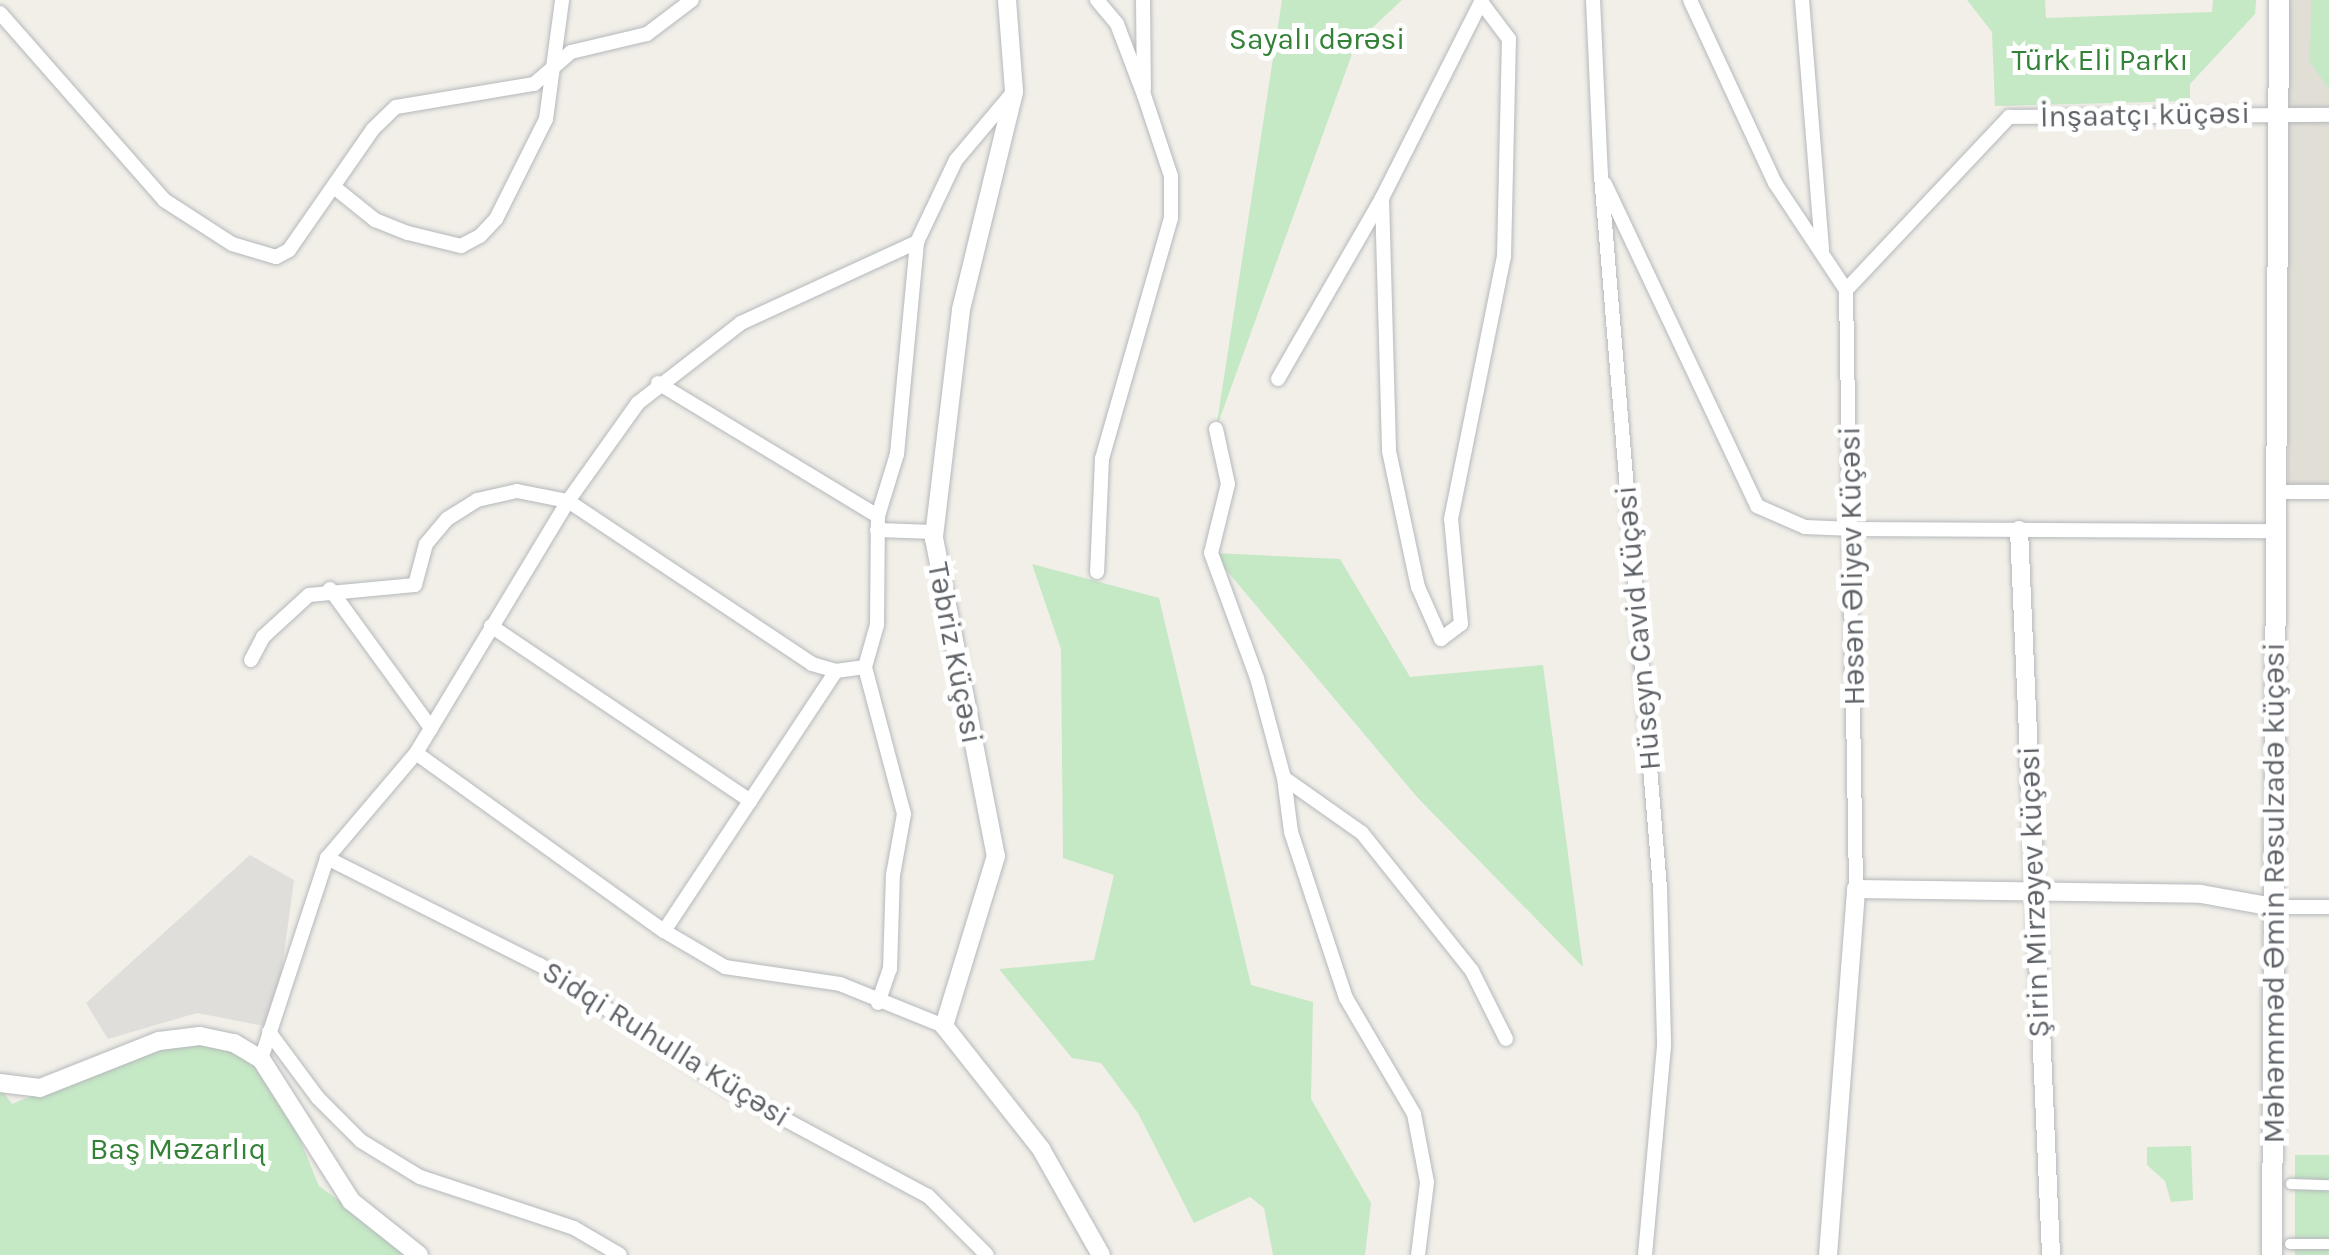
<!DOCTYPE html>
<html>
<head>
<meta charset="utf-8">
<style>
	body { margin:0 }
	#map { position:relative; width:2329px; height:1255px; overflow:hidden; background:#f1efe8; font-family:Karla,sans-serif }
	div>[style] { position:absolute }
	.industrial>* { inset:0; background:#e0deda }
	.education>* { inset:0; background:#e1ded6; transform-origin:0 0 }
	.green>* { inset:0; background:#c5e8c5; transform-origin:0 0 }
	.roads { filter:drop-shadow(0 0 2px #b5b8bc) drop-shadow(0 0 2px #b5b8bc) }
	.pedestrian>* { height:10px; margin:-5px; padding:0 5px; transform-origin:5px; border-radius:5px; background:#fff }
	.minor>* { height:14px; margin:-7px; padding:0 7px; transform-origin:7px; border-radius:7px; background:#fff }
	.tertiary>* { height:18px; margin:-9px; padding:0 9px; transform-origin:9px; border-radius:9px; background:#fff }
	.secondary>* { height:20px; margin:-10px; padding:0 10px; transform-origin:10px; border-radius:10px; background:#fff }
	span { translate:-50% -50%; white-space:nowrap; text-align:center; line-height:1.15; -webkit-text-stroke:10px #fff; paint-order:stroke }
	.park-label { font-size:30px; color:#348238 }
	.street-label { font-size:30px; color:#5f6368 }
</style>
</head>
<body>
<div id="map">
	<div class="industrial">
		<div style="clip-path:polygon(250px 855px,294px 880px,281px 976px,264px 1026px,197px 1013px,108px 1039px,86px 1003px)"></div>
	</div>
	<div class="education">
		<div style="left:2288px;top:0;width:41px;height:484px"></div>
	</div>
	<div class="green">
		<div style="clip-path:polygon(1282px 0,1402px 0,1356px 43px,1216px 429px)"></div>
		<div style="clip-path:polygon(1967px 0,2045px 0,2046px 18px,2212px 12px,2213px 0,2256px 0,2255px 14px,2190px 84px,2190px 101px,1995px 106px,1992px 32px)"></div>
		<div style="clip-path:polygon(2311px 0,2329px 0,2329px 89px,2310px 62px)"></div>
		<div style="clip-path:polygon(1212px 553px,1340px 559px,1410px 677px,1543px 665px,1583px 967px,1417px 797px)"></div>
		<div style="clip-path:polygon(1032px 564px,1159px 598px,1251px 985px,1313px 1002px,1311px 1099px,1371px 1203px,1365px 1255px,1273px 1255px,1264px 1208px,1250px 1197px,1194px 1223px,1138px 1113px,1101px 1063px,1072px 1058px,999px 969px,1094px 960px,1114px 875px,1063px 858px,1061px 649px)"></div>
		<div style="clip-path:polygon(177px 1036px,248px 1056px,296px 1130px,319px 1186px,414px 1255px,0 1255px,0 1088px,12px 1104px)"></div>
		<div style="clip-path:polygon(2191px 1146px,2193px 1200px,2171px 1202px,2165px 1181px,2147px 1165px,2147px 1147px)"></div>
		<div style="left:2295px;top:1155px;width:34px;height:100px"></div>
	</div>
	<div class="roads">
		<div class="pedestrian">
			<div style="left:2291px;top:1184px;width:38px;rotate:2deg"></div>
			<div style="left:2290px;top:1244px;width:39px"></div>
		</div>
		<div class="minor">
			<div style="left:1097px;top:0;width:31px;rotate:50deg"></div>
			<div style="left:1117px;top:24px;width:76px;rotate:69.2deg"></div>
			<div style="left:1144px;top:95px;width:85px;rotate:71.6deg"></div>
			<div style="left:1171px;top:176px;width:42px;rotate:90deg"></div>
			<div style="left:1171px;top:218px;width:251px;rotate:106deg"></div>
			<div style="left:1102px;top:459px;width:113px;rotate:92.5deg"></div>
			<div style="left:1143px;top:0;width:89px;rotate:89.4deg"></div>
			<div style="left:1593px;top:0;width:175px;rotate:87.4deg"></div>
			<div style="left:1601px;top:175px;width:715px;rotate:85.27deg"></div>
			<div style="left:1660px;top:888px;width:158px;rotate:88.5deg"></div>
			<div style="left:1664px;top:1046px;width:210px;rotate:95.2deg"></div>
			<div style="left:1690px;top:0;width:202px;rotate:65.1deg"></div>
			<div style="left:1775px;top:183px;width:128px;rotate:56.4deg"></div>
			<div style="left:1846px;top:290px;width:599px;rotate:89.04deg"></div>
			<div style="left:1802px;top:0;width:250px;rotate:85.4deg"></div>
			<div style="left:0;top:13px;width:249px;rotate:48.7deg"></div>
			<div style="left:164px;top:200px;width:81px;rotate:32.9deg"></div>
			<div style="left:232px;top:244px;width:46px;rotate:16.5deg"></div>
			<div style="left:276px;top:257px;width:15px;rotate:-28deg"></div>
			<div style="left:289px;top:250px;width:147px;rotate:-55.2deg"></div>
			<div style="left:373px;top:129px;width:32px;rotate:-44deg"></div>
			<div style="left:396px;top:107px;width:140px;rotate:-9.5deg"></div>
			<div style="left:534px;top:84px;width:49px;rotate:-40.9deg"></div>
			<div style="left:571px;top:52px;width:78px;rotate:-13.3deg"></div>
			<div style="left:647px;top:34px;width:56px;rotate:-37.1deg"></div>
			<div style="left:1605px;top:184px;width:356px;rotate:64.7deg"></div>
			<div style="left:1757px;top:506px;width:52px;rotate:23.6deg"></div>
			<div style="left:1805px;top:527px;width:48px;rotate:2.4deg"></div>
			<div style="left:1853px;top:529px;width:422px;rotate:0.3deg"></div>
			<div style="left:334px;top:187px;width:53px;rotate:38.8deg"></div>
			<div style="left:375px;top:220px;width:35px;rotate:22deg"></div>
			<div style="left:408px;top:233px;width:55px;rotate:13.8deg"></div>
			<div style="left:461px;top:246px;width:21px;rotate:-28deg"></div>
			<div style="left:480px;top:236px;width:23px;rotate:-47deg"></div>
			<div style="left:496px;top:219px;width:112px;rotate:-63.4deg"></div>
			<div style="left:546px;top:119px;width:120px;rotate:-82.3deg"></div>
			<div style="left:1382px;top:198px;width:253px;rotate:88.4deg"></div>
			<div style="left:1389px;top:451px;width:139px;rotate:78deg"></div>
			<div style="left:1418px;top:587px;width:57px;rotate:66.1deg"></div>
			<div style="left:1441px;top:639px;width:25px;rotate:-37deg"></div>
			<div style="left:1461px;top:624px;width:105px;rotate:-95.4deg"></div>
			<div style="left:1451px;top:519px;width:267px;rotate:-78.6deg"></div>
			<div style="left:1504px;top:257px;width:218px;rotate:-88.7deg"></div>
			<div style="left:1509px;top:39px;width:46px;rotate:-127.1deg"></div>
			<div style="left:1846px;top:290px;width:238px;rotate:-46.7deg"></div>
			<div style="left:2009px;top:117px;width:320px;rotate:-0.4deg"></div>
			<div style="left:1278px;top:379px;width:209px;rotate:-60.1deg"></div>
			<div style="left:1382px;top:198px;width:222px;rotate:-63.2deg"></div>
			<div style="left:658px;top:383px;width:257px;rotate:31.2deg"></div>
			<div style="left:1216px;top:429px;width:56px;rotate:77.7deg"></div>
			<div style="left:1228px;top:484px;width:71px;rotate:103.8deg"></div>
			<div style="left:1211px;top:553px;width:133px;rotate:69.8deg"></div>
			<div style="left:1257px;top:678px;width:104px;rotate:74.9deg"></div>
			<div style="left:1284px;top:778px;width:54px;rotate:82.6deg"></div>
			<div style="left:1291px;top:832px;width:175px;rotate:71.7deg"></div>
			<div style="left:1346px;top:998px;width:134px;rotate:59.6deg"></div>
			<div style="left:1414px;top:1114px;width:69px;rotate:79.2deg"></div>
			<div style="left:1427px;top:1182px;width:74px;rotate:97deg"></div>
			<div style="left:2277px;top:492px;width:52px"></div>
			<div style="left:877px;top:530px;width:58px;rotate:2deg"></div>
			<div style="left:330px;top:589px;width:172px;rotate:54deg"></div>
			<div style="left:491px;top:626px;width:313px;rotate:34deg"></div>
			<div style="left:251px;top:660px;width:26px;rotate:-62deg"></div>
			<div style="left:263px;top:637px;width:62px;rotate:-42.4deg"></div>
			<div style="left:309px;top:595px;width:106px;rotate:-5.4deg"></div>
			<div style="left:415px;top:585px;width:42px;rotate:-75deg"></div>
			<div style="left:426px;top:544px;width:33px;rotate:-50deg"></div>
			<div style="left:447px;top:519px;width:36px;rotate:-32deg"></div>
			<div style="left:477px;top:500px;width:41px;rotate:-12.7deg"></div>
			<div style="left:517px;top:491px;width:52px;rotate:11.1deg"></div>
			<div style="left:568px;top:501px;width:293px;rotate:33.7deg"></div>
			<div style="left:812px;top:664px;width:25px;rotate:16deg"></div>
			<div style="left:836px;top:671px;width:29px;rotate:-8deg"></div>
			<div style="left:416px;top:753px;width:305px;rotate:35.7deg"></div>
			<div style="left:664px;top:931px;width:71px;rotate:30.5deg"></div>
			<div style="left:725px;top:967px;width:116px;rotate:8.4deg"></div>
			<div style="left:840px;top:984px;width:112px;rotate:22deg"></div>
			<div style="left:1284px;top:778px;width:95px;rotate:35.2deg"></div>
			<div style="left:1362px;top:833px;width:176px;rotate:51.4deg"></div>
			<div style="left:1472px;top:971px;width:76px;rotate:63.4deg"></div>
			<div style="left:327px;top:858px;width:238px;rotate:26.7deg"></div>
			<div style="left:540px;top:965px;width:230px;rotate:33.3deg"></div>
			<div style="left:732px;top:1091px;width:222px;rotate:28.2deg"></div>
			<div style="left:928px;top:1196px;width:83px;rotate:45deg"></div>
			<div style="left:2273px;top:907px;width:56px"></div>
			<div style="left:664px;top:931px;width:312px;rotate:-56.5deg"></div>
			<div style="left:878px;top:1003px;width:36px;rotate:-71deg"></div>
			<div style="left:890px;top:969px;width:94px;rotate:-88.2deg"></div>
			<div style="left:893px;top:875px;width:62px;rotate:-79.8deg"></div>
			<div style="left:904px;top:814px;width:152px;rotate:-104.9deg"></div>
			<div style="left:865px;top:667px;width:44px;rotate:-74.1deg"></div>
			<div style="left:877px;top:625px;width:109px;rotate:-89.5deg"></div>
			<div style="left:878px;top:516px;width:65px;rotate:-73deg"></div>
			<div style="left:897px;top:454px;width:213px;rotate:-84.6deg"></div>
			<div style="left:269px;top:1032px;width:82px;rotate:53.4deg"></div>
			<div style="left:318px;top:1098px;width:61px;rotate:45deg"></div>
			<div style="left:361px;top:1141px;width:69px;rotate:31.4deg"></div>
			<div style="left:420px;top:1177px;width:162px;rotate:18.3deg"></div>
			<div style="left:574px;top:1228px;width:53px;rotate:30.4deg"></div>
			<div style="left:261px;top:1059px;width:212px;rotate:-71.8deg"></div>
			<div style="left:327px;top:858px;width:138px;rotate:-49.7deg"></div>
			<div style="left:416px;top:753px;width:294px;rotate:-58.9deg"></div>
			<div style="left:568px;top:501px;width:120px;rotate:-54.5deg"></div>
			<div style="left:638px;top:403px;width:130px;rotate:-37.8deg"></div>
			<div style="left:741px;top:323px;width:194px;rotate:-24.7deg"></div>
			<div style="left:917px;top:242px;width:91px;rotate:-64.6deg"></div>
			<div style="left:956px;top:160px;width:85px;rotate:-49.8deg"></div>
		</div>
		<div class="tertiary">
			<div style="left:1007px;top:0;width:92px;rotate:85.6deg"></div>
			<div style="left:1014px;top:92px;width:224px;rotate:103.7deg"></div>
			<div style="left:961px;top:310px;width:230px;rotate:96.8deg"></div>
			<div style="left:934px;top:538px;width:324px;rotate:79deg"></div>
			<div style="left:996px;top:856px;width:178px;rotate:107deg"></div>
			<div style="left:944px;top:1026px;width:157px;rotate:51.7deg"></div>
			<div style="left:1041px;top:1149px;width:122px;rotate:60.5deg"></div>
			<div style="left:2019px;top:530px;width:726px;rotate:87.47deg"></div>
			<div style="left:0;top:1083px;width:40px;rotate:7.1deg"></div>
			<div style="left:40px;top:1088px;width:128px;rotate:-21.6deg"></div>
			<div style="left:159px;top:1041px;width:41px;rotate:-7deg"></div>
			<div style="left:200px;top:1036px;width:35px;rotate:12deg"></div>
			<div style="left:234px;top:1043px;width:31px;rotate:31deg"></div>
			<div style="left:261px;top:1059px;width:168px;rotate:57.6deg"></div>
			<div style="left:351px;top:1201px;width:87px;rotate:38.5deg"></div>
			<div style="left:1828px;top:1255px;width:367px;rotate:-85.6deg"></div>
			<div style="left:1856px;top:889px;width:345px;rotate:0.8deg"></div>
			<div style="left:2201px;top:894px;width:73px;rotate:10.2deg"></div>
		</div>
		<div class="secondary">
			<div style="left:2272px;top:1255px;width:1255px;rotate:-89.68deg"></div>
		</div>
	</div>
	<div class="park-label">
		<span style="left:1317px;top:39px">Sayalı dərəsi</span>
		<span style="left:2100px;top:60px">Türk Eli Parkı</span>
		<span style="left:178px;top:1149px">Baş Məzarlıq</span>
	</div>
	<div class="street-label">
		<span style="left:2145px;top:115px;rotate:-1deg">İnşaatçı küçəsi</span>
		<span style="left:1852px;top:566px;rotate:-91deg">Həsən Əliyev Küçəsi</span>
		<span style="left:1638px;top:628px;rotate:-95deg">Hüseyn Cavid Küçəsi</span>
		<span style="left:955px;top:653px;rotate:79deg">Təbriz Küçəsi</span>
		<span style="left:2034px;top:892px;rotate:-92deg">Şirin Mirzəyev küçəsi</span>
		<span style="left:2274px;top:893px;rotate:-90deg">Məhəmməd Əmin Rəsulzadə küçəsi</span>
		<span style="left:666px;top:1044px;rotate:32deg">Sidqi Ruhulla Küçəsi</span>
	</div>
</div>
</body>
</html>
